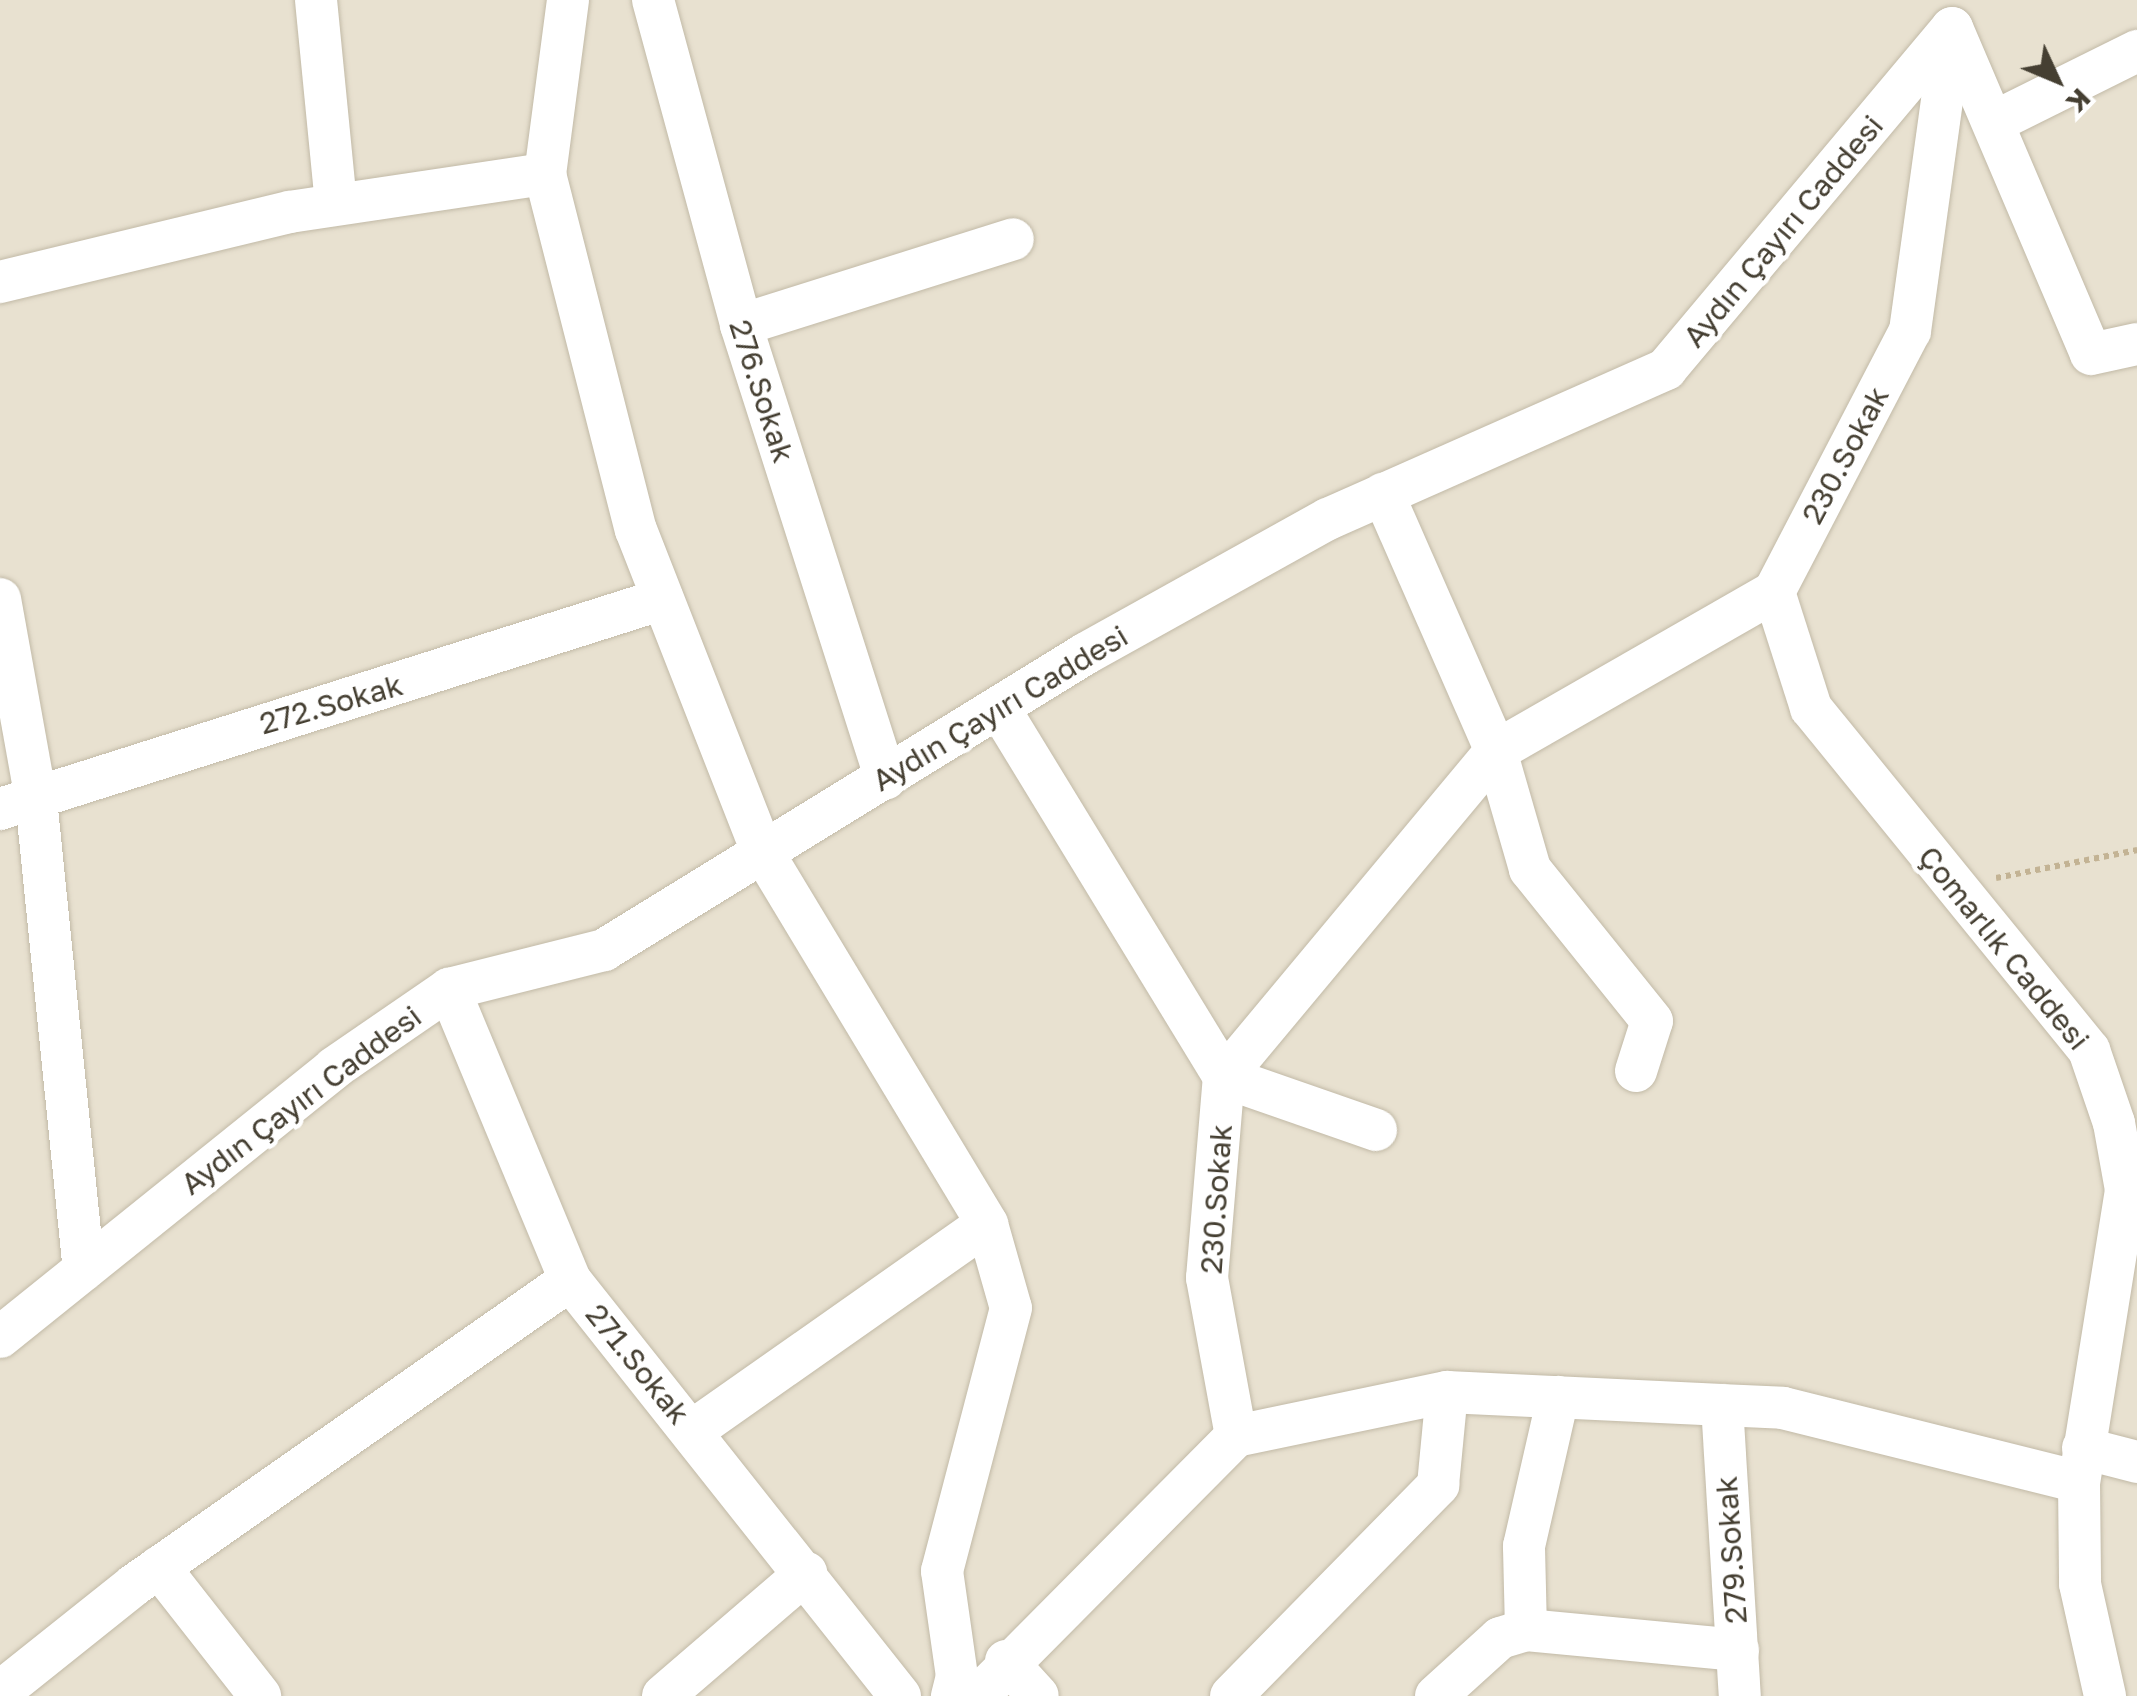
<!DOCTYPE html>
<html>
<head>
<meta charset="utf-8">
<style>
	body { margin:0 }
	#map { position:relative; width:2137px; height:1696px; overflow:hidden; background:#f3efe3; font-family:"Golos Text",sans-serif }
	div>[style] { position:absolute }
	.residential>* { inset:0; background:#e8e1d0; transform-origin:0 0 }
	.path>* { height:6px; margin-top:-3px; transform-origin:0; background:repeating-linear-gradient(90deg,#c3b394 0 5px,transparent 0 10px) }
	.roads { filter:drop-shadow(0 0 2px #c2baa7) drop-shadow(0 0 2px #c2baa7) }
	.minor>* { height:42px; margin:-21px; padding:0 21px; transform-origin:21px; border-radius:21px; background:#fff }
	span { translate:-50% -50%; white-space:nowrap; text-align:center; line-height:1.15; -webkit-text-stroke:9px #fff; paint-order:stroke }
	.street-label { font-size:30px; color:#453f32 }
	.north { position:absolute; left:2007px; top:30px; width:100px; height:100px; -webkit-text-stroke:8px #fff; paint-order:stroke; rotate:134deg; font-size:28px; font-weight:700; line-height:40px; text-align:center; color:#453f32 }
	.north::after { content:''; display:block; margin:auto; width:35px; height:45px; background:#453f32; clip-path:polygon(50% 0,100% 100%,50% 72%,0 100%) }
</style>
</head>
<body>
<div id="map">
	<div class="residential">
		<div style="left:0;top:0;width:2137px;height:1696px"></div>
	</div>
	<div class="path">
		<div style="left:1996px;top:878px;width:144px;rotate:-11.2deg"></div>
	</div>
	<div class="roads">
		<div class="minor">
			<div style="left:316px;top:0;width:205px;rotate:84.4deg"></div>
			<div style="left:568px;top:0;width:176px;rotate:97.5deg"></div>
			<div style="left:545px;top:174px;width:367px;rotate:75.7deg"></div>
			<div style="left:636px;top:530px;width:343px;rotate:68.6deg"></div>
			<div style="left:761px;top:849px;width:438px;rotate:58.9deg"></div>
			<div style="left:987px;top:1224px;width:87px;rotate:74.1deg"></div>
			<div style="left:1011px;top:1308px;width:272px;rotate:104.7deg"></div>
			<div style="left:942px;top:1571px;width:106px;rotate:81.9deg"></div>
			<div style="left:957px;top:1676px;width:21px;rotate:104deg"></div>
			<div style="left:653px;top:0;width:337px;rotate:74.8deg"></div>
			<div style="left:741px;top:325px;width:476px;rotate:72.3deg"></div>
			<div style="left:1994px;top:122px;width:160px;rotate:-26.4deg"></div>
			<div style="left:0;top:282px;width:298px;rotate:-13.6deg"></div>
			<div style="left:290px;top:212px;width:258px;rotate:-8.5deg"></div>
			<div style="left:741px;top:325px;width:285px;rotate:-17.5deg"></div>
			<div style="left:1774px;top:592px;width:122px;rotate:72.3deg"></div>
			<div style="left:1811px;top:708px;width:441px;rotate:50.9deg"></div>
			<div style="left:2089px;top:1050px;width:77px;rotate:71.1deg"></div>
			<div style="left:2114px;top:1123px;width:68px;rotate:79.8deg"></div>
			<div style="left:2126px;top:1190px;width:296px;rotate:99.1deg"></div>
			<div style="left:2079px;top:1482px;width:102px;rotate:89.4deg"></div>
			<div style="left:2080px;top:1584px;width:115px;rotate:77.4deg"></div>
			<div style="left:0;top:599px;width:203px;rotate:79.8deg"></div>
			<div style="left:36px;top:799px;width:473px;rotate:84.2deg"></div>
			<div style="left:1002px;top:713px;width:426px;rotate:58.6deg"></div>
			<div style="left:1224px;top:1077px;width:161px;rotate:19.2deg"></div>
			<div style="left:0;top:809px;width:695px;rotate:-17.58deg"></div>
			<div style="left:449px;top:989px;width:315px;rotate:67.4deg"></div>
			<div style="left:570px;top:1280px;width:531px;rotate:51.58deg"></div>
			<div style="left:1636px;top:1071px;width:52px;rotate:-72.3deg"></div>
			<div style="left:1652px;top:1021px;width:195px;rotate:-128.8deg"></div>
			<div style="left:1530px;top:869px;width:123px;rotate:-106.1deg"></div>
			<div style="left:1496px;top:751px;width:320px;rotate:-29.8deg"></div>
			<div style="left:1774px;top:592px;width:294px;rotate:-62.5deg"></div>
			<div style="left:1910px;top:331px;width:305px;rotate:-82.1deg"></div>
			<div style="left:0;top:1337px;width:429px;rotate:-38.8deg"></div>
			<div style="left:334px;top:1068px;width:140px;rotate:-34.5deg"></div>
			<div style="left:449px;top:989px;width:160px;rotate:-14.1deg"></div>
			<div style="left:604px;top:950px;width:565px;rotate:-31.61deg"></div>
			<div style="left:1085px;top:654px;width:278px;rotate:-29.1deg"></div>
			<div style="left:1328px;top:519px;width:370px;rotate:-23.9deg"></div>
			<div style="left:1666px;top:369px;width:445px;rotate:-50deg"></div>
			<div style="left:1952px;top:28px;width:354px;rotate:66.9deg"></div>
			<div style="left:2091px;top:354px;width:47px;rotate:-12.3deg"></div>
			<div style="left:1722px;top:1405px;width:292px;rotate:86.5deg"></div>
			<div style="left:692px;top:1431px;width:360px;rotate:-35.1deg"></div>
			<div style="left:1236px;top:1436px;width:216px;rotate:-11.8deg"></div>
			<div style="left:1447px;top:1392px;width:336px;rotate:2.7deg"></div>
			<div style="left:1783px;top:1408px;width:305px;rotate:14deg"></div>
			<div style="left:2083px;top:1448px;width:56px;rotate:14.5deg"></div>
			<div style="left:159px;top:1567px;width:164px;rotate:51.9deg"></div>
			<div style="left:1526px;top:1630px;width:84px;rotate:-91.4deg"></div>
			<div style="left:1524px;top:1546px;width:153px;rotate:-77.1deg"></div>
			<div style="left:1006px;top:1661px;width:47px;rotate:47.6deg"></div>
			<div style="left:0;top:1692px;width:171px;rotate:-38.6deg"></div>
			<div style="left:134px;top:1585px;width:532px;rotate:-34.97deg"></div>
			<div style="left:663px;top:1696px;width:189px;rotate:-40.7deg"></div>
			<div style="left:978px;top:1696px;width:366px;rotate:-45.2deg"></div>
			<div style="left:1236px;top:1436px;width:161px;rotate:-100.4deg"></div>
			<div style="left:1207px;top:1278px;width:202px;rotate:-85.2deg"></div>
			<div style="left:1224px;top:1077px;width:425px;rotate:-50.2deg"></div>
			<div style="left:1496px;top:751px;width:281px;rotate:-113.7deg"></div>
			<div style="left:1231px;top:1696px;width:296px;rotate:-45.5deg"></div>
			<div style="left:1438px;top:1485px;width:93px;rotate:-84.5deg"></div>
			<div style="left:1436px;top:1696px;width:86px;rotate:-42.2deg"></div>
			<div style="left:1500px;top:1638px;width:27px;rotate:-17deg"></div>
			<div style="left:1526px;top:1630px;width:213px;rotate:5.4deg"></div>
		</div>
	</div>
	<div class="street-label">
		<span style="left:1783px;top:231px;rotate:-50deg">Aydın Çayırı Caddesi</span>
		<span style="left:762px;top:391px;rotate:72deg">276.Sokak</span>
		<span style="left:1845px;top:455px;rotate:-62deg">230.Sokak</span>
		<span style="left:331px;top:704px;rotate:-16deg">272.Sokak</span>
		<span style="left:1000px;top:708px;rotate:-31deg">Aydın Çayırı Caddesi</span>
		<span style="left:2004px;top:948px;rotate:51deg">Çomarlık Caddesi</span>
		<span style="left:301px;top:1100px;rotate:-37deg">Aydın Çayırı Caddesi</span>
		<span style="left:1216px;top:1199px;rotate:-86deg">230.Sokak</span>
		<span style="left:638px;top:1364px;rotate:51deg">271.Sokak</span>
		<span style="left:1731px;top:1550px;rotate:-94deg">279.Sokak</span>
	</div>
	<div class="north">K</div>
</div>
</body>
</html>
